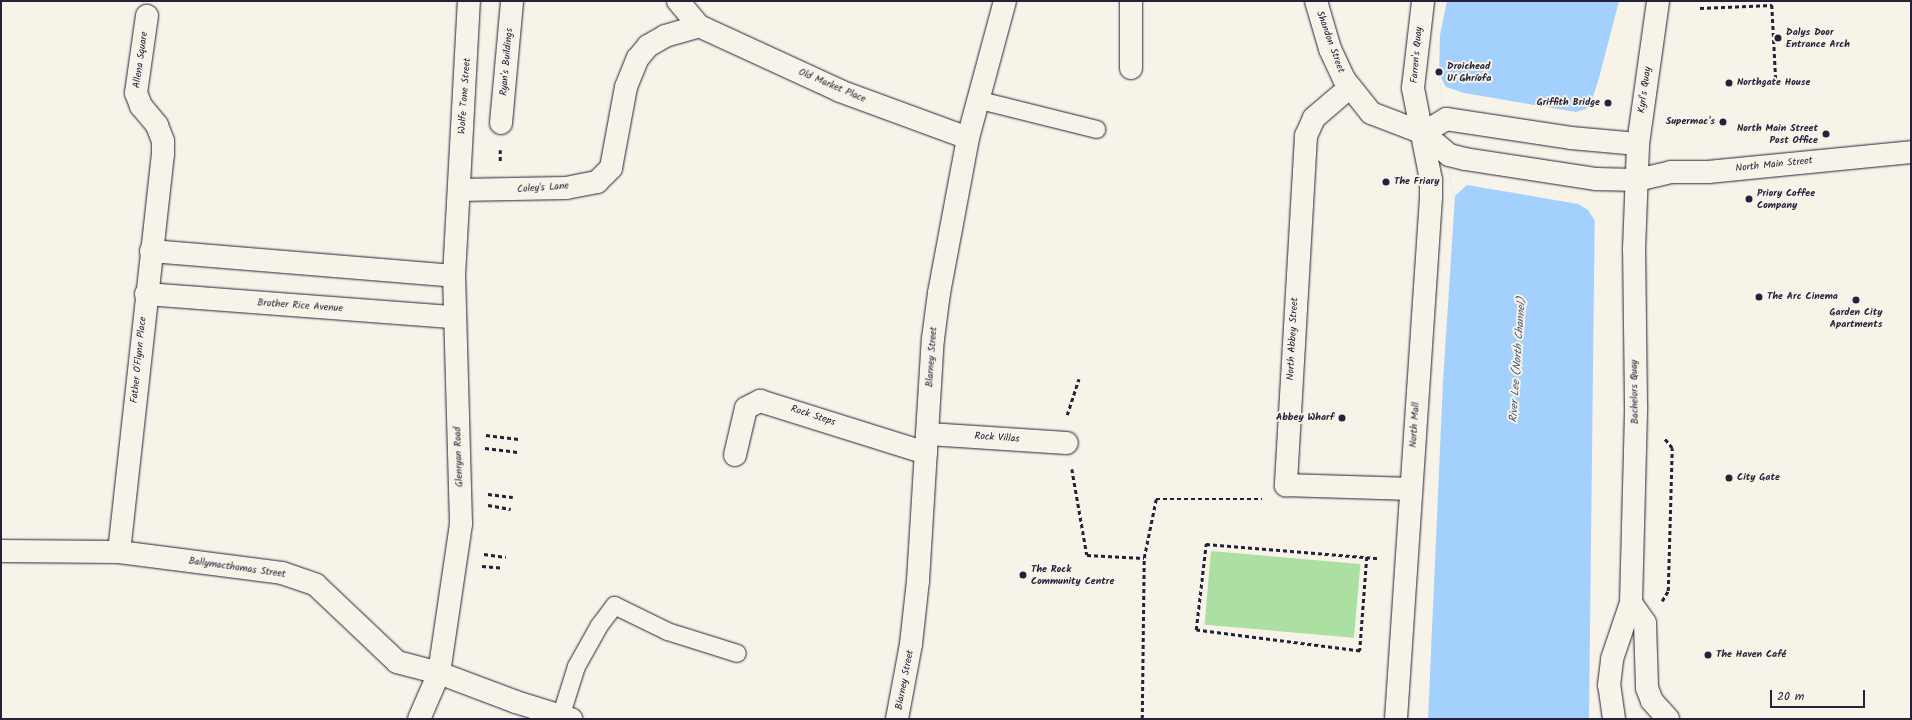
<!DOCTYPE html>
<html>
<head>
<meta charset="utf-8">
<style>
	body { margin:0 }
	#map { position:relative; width:1912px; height:720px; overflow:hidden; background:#f7f3e8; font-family:Kalam,sans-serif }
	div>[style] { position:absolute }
	.green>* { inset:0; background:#ace0a2; transform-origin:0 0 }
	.water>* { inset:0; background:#a4d0fe }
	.pier>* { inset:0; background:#f7f3e8 }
	.path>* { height:2.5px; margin-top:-1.25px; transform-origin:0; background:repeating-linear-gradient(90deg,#22223b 0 4px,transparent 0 7px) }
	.roads { filter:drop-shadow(0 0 1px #22223b) drop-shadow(0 0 1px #22223b) }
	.lane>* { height:17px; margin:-8.5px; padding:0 8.5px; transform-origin:8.5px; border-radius:8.5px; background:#f7f3e8 }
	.street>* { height:22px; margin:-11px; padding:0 11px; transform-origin:11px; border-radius:11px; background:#f7f3e8 }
	.secondary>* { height:22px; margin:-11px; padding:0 11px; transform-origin:11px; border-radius:11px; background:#f7f3e8 }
	.dots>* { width:11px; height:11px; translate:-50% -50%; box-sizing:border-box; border:2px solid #f7f3e8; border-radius:50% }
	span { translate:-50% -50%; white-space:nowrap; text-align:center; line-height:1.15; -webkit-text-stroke:4px #f7f3e8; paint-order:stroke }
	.poi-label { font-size:10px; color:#22223b; font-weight:700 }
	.left { translate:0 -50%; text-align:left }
	.right { translate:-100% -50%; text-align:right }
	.street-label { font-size:10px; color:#22223b }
	.water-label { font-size:11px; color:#495676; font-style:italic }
	.frame { position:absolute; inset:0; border:2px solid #22223b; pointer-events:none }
	.scale { position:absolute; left:1770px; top:690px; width:95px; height:18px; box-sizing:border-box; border:2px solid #22223b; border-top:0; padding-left:5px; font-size:12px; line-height:14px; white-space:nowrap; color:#22223b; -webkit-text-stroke:3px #f7f3e8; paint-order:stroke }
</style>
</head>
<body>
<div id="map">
	<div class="green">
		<div style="left:1211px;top:551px;width:150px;height:74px;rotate:5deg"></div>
	</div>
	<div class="water">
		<div style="clip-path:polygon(1447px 1px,1619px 1px,1599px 78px,1596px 105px,1589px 719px,1428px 719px,1443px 382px,1455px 196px,1451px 186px,1439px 74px,1440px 35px)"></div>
	</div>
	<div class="pier">
		<div style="clip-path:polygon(1439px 74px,1446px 87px,1464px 93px,1576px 112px,1586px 109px,1592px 100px,1599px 78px,1597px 224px,1588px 210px,1578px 204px,1467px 185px,1455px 196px,1451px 186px)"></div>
	</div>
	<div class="path">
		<div style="left:1700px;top:8px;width:72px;rotate:-2.4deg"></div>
		<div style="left:1772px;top:5px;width:76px;rotate:87deg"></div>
		<div style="left:500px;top:161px;width:11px;rotate:-90deg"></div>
		<div style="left:1067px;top:415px;width:38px;rotate:-72deg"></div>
		<div style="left:486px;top:435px;width:33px;rotate:7deg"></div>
		<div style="left:485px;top:448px;width:34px;rotate:7deg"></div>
		<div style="left:1072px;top:469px;width:87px;rotate:80.1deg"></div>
		<div style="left:1087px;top:555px;width:57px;rotate:3deg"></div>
		<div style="left:488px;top:494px;width:25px;rotate:7deg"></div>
		<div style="left:488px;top:505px;width:23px;rotate:10deg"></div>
		<div style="left:484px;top:554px;width:22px;rotate:8deg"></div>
		<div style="left:1367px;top:557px;width:94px;rotate:94.3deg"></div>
		<div style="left:1360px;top:651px;width:165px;rotate:-172.7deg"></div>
		<div style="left:1196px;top:630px;width:87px;rotate:-83.4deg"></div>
		<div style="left:1206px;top:544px;width:173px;rotate:4.7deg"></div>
		<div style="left:482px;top:566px;width:21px;rotate:5deg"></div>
		<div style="left:1662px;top:601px;width:12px;rotate:-59deg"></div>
		<div style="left:1668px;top:591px;width:143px;rotate:-88.4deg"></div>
		<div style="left:1672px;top:448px;width:13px;rotate:-129deg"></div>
		<div style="left:1142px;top:719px;width:161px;rotate:-89.3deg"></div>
		<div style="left:1144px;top:558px;width:60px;rotate:-78.5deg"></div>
		<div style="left:1156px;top:499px;width:106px"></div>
	</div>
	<div class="roads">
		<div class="lane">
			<div style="left:976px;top:99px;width:124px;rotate:14deg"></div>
			<div style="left:560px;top:717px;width:53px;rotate:-72.6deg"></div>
			<div style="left:576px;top:666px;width:47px;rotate:-60.7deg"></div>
			<div style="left:599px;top:625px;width:25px;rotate:-53deg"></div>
			<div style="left:614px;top:605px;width:59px;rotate:26.1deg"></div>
			<div style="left:667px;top:631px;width:73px;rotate:17.4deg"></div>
		</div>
		<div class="street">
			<div style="left:678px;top:1px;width:33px;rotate:50deg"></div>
			<div style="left:699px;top:26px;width:155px;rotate:24.7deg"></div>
			<div style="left:840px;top:91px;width:136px;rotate:20.2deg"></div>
			<div style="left:1131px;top:1px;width:67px;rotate:90deg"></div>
			<div style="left:1349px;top:88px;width:46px;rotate:139.4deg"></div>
			<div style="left:1314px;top:118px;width:20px;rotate:114deg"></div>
			<div style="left:1306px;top:136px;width:350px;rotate:93.3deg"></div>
			<div style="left:1286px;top:485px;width:124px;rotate:1.8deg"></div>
			<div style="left:501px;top:123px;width:122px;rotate:-84.8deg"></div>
			<div style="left:459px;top:190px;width:107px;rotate:-1.1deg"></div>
			<div style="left:566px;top:188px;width:32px;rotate:-11deg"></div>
			<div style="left:597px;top:182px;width:20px;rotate:-45deg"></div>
			<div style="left:611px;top:168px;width:82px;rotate:-79.5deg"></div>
			<div style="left:626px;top:87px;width:31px;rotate:-68deg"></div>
			<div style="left:638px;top:58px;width:16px;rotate:-50deg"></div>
			<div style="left:648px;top:46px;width:20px;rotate:-30deg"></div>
			<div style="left:665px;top:36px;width:35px;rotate:-16deg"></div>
			<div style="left:151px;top:251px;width:304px;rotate:4.7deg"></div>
			<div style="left:146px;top:294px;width:309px;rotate:4.3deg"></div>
			<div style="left:928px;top:434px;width:139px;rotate:3.7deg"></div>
			<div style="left:735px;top:455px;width:48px;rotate:-76.8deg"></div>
			<div style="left:746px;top:408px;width:16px;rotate:-27deg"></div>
			<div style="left:760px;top:401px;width:174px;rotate:17.4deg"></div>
			<div style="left:1px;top:551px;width:118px;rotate:0.5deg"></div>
			<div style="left:119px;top:552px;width:164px;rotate:7.3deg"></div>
			<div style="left:282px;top:573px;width:36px;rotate:19deg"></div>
			<div style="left:316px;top:585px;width:112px;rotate:43.5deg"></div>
			<div style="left:397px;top:662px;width:43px;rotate:14.7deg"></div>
			<div style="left:439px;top:673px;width:82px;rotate:20.6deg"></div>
			<div style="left:516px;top:702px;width:58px;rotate:17.2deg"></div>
			<div style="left:119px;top:552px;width:400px;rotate:-83.7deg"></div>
			<div style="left:163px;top:154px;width:13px;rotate:-90deg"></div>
			<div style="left:163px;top:141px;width:17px;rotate:-111deg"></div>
			<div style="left:157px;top:125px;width:25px;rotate:-130deg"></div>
			<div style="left:141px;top:106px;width:14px;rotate:-111deg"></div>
			<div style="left:136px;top:93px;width:78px;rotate:-81.9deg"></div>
			<div style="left:419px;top:719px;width:50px;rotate:-66.5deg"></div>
			<div style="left:439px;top:673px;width:151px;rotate:-81.6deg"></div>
			<div style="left:461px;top:524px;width:248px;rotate:-91.6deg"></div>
			<div style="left:454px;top:276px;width:275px;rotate:-86.9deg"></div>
			<div style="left:897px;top:719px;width:76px;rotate:-79.4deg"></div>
			<div style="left:911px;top:644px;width:63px;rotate:-83.7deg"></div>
			<div style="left:918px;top:581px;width:242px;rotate:-86.5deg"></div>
			<div style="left:933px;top:339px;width:46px;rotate:-82.6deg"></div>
			<div style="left:939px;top:293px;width:158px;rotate:-79.4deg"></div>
			<div style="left:968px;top:138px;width:142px;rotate:-74.9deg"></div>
		</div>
		<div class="secondary">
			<div style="left:1316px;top:1px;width:50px;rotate:73.7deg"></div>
			<div style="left:1330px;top:49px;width:33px;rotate:65deg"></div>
			<div style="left:1344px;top:79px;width:43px;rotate:51.5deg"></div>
			<div style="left:1371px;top:113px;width:56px;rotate:21deg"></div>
			<div style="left:1423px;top:133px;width:34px;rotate:40deg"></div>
			<div style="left:1449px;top:155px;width:16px;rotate:14deg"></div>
			<div style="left:1465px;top:159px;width:133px;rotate:8.7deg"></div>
			<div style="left:1596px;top:179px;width:41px;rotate:1.4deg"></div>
			<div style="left:1637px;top:180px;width:35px;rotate:-13deg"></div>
			<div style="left:1671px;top:172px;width:37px"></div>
			<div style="left:1708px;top:172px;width:204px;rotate:-5.6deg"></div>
			<div style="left:1423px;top:133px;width:27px;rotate:-31deg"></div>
			<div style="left:1446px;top:119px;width:126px;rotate:8.6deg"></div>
			<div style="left:1571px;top:138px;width:67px;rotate:5.1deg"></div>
			<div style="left:1631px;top:603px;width:24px;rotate:55deg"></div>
			<div style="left:1645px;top:623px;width:65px;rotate:88.2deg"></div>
			<div style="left:1647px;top:688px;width:14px;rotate:69deg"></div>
			<div style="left:1652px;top:701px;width:24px;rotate:48deg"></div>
			<div style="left:1396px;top:719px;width:523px;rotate:-86.16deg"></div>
			<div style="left:1431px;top:197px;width:17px;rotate:-90deg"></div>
			<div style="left:1431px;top:180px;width:94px;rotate:-101.1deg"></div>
			<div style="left:1413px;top:88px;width:88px;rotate:-83.4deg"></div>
			<div style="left:1614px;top:719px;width:34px;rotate:-98deg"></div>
			<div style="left:1609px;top:685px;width:26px;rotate:-83deg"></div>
			<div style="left:1612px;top:659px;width:59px;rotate:-71.3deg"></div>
			<div style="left:1631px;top:603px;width:197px;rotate:-88.5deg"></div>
			<div style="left:1636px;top:406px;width:156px;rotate:-90.7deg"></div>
			<div style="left:1634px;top:250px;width:106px;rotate:-87.8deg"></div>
			<div style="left:1638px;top:144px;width:144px;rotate:-82deg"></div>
		</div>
	</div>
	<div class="dots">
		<div style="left:1778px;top:38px;background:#22223b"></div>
		<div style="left:1439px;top:72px;background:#22223b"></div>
		<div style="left:1729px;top:83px;background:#22223b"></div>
		<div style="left:1608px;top:103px;background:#22223b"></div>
		<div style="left:1723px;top:122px;background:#22223b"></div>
		<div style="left:1826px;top:134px;background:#22223b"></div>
		<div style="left:1386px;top:182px;background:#22223b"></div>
		<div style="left:1749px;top:199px;background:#22223b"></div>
		<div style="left:1759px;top:297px;background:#22223b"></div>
		<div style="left:1856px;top:300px;background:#22223b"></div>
		<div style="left:1342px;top:418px;background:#22223b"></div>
		<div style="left:1729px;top:478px;background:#22223b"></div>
		<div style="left:1023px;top:575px;background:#22223b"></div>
		<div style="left:1708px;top:655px;background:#22223b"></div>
	</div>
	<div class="poi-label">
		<span class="left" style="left:1786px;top:38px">Dalys Door<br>Entrance Arch</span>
		<span class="left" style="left:1447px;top:72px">Droichead<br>Uí Ghríofa</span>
		<span class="left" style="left:1737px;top:83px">Northgate House</span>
		<span class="right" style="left:1600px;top:103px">Griffith Bridge</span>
		<span class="right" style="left:1715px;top:122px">Supermac's</span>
		<span class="right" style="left:1818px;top:134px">North Main Street<br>Post Office</span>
		<span class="left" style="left:1394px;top:182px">The Friary</span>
		<span class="left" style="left:1757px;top:199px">Priory Coffee<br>Company</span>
		<span class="left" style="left:1767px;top:297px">The Arc Cinema</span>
		<span style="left:1856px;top:318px">Garden City<br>Apartments</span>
		<span class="right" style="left:1334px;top:418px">Abbey Wharf</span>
		<span class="left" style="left:1737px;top:478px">City Gate</span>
		<span class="left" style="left:1031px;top:575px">The Rock<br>Community Centre</span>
		<span class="left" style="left:1716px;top:655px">The Haven Café</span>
	</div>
	<div class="street-label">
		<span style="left:1330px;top:42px;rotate:70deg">Shandon Street</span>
		<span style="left:1417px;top:55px;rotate:-85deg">Farren's Quay</span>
		<span style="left:141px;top:60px;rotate:-82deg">Allena Square</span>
		<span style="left:507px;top:62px;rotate:-85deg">Ryan's Buildings</span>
		<span style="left:832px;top:86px;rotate:23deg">Old Market Place</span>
		<span style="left:1645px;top:90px;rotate:-82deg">Kyrl's Quay</span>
		<span style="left:465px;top:96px;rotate:-86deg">Wolfe Tone Street</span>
		<span style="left:1774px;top:165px;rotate:-6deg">North Main Street</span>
		<span style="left:543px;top:188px;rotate:-4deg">Coley's Lane</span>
		<span style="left:300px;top:306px;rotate:4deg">Brother Rice Avenue</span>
		<span style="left:1293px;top:339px;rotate:-87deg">North Abbey Street</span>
		<span style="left:932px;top:357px;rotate:-86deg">Blarney Street</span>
		<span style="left:139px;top:360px;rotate:-84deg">Father O'Flynn Place</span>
		<span style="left:1635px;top:392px;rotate:-91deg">Bachelors Quay</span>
		<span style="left:813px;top:416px;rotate:18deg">Rock Steps</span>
		<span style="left:1415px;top:425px;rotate:-86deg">North Mall</span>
		<span style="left:997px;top:438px;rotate:4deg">Rock Villas</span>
		<span style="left:459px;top:457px;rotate:-92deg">Glenryan Road</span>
		<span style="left:237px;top:568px;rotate:8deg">Ballymacthomas Street</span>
		<span style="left:905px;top:680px;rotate:-79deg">Blarney Street</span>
	</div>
	<div class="water-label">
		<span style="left:1518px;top:360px;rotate:-86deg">River Lee (North Channel)</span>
	</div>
	<div class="frame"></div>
	<div class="scale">20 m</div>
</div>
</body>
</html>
